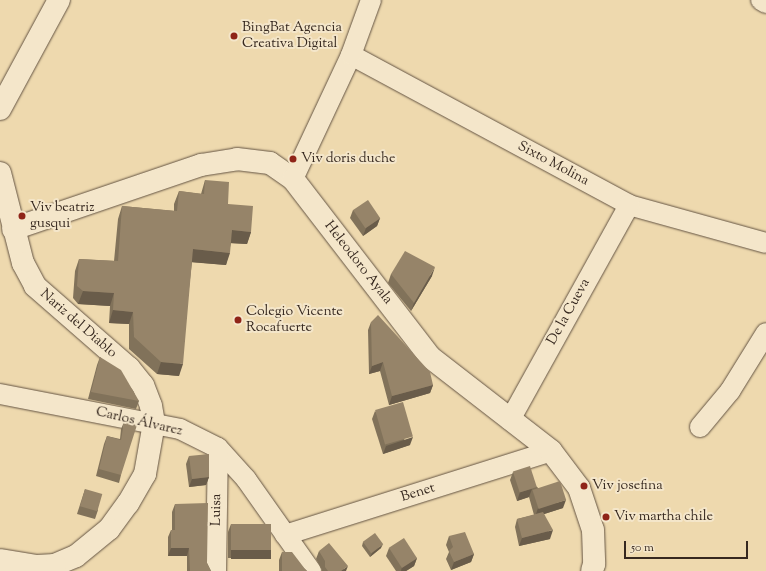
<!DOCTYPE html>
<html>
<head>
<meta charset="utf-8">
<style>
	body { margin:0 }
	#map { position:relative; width:766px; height:571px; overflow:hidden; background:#eed9ae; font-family:"Sorts Mill Goudy",serif }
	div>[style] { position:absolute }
	.roads { filter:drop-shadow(0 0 1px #645443) drop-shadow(0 0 1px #645443) }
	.minor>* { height:20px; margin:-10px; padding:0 10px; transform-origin:10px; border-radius:10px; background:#f4e6ca }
	.tertiary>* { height:22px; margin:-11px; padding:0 11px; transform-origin:11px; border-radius:11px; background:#f4e6ca }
	.wall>* { inset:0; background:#81725a }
	.shaded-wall>* { inset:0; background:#695c4a; transform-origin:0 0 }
	.building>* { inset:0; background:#968469; transform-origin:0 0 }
	.dots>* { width:11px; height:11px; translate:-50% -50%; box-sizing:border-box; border:2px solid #f4e6ca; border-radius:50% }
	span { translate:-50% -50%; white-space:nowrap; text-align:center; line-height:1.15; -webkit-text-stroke:4px #f4e6ca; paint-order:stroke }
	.poi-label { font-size:14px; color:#36281f }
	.left { translate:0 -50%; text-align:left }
	.street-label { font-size:14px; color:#36281f }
	.scale { position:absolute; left:624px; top:541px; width:124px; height:18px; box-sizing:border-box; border:2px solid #36281f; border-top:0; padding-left:5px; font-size:12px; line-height:14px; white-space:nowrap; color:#36281f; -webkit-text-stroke:3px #f4e6ca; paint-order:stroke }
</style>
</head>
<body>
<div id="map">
	<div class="roads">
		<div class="minor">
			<div style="left:761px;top:0;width:6px;rotate:31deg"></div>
			<div style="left:351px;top:55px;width:316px;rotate:28.3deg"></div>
			<div style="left:629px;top:205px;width:142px;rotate:15.5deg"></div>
			<div style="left:293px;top:179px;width:137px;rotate:-64.9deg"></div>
			<div style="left:351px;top:55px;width:59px;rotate:-70deg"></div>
			<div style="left:0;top:394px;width:183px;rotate:11deg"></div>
			<div style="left:180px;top:429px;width:42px;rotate:26.6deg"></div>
			<div style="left:218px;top:448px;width:42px;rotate:47.9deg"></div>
			<div style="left:246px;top:479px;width:113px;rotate:54.8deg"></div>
			<div style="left:510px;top:420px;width:246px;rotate:-61deg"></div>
			<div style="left:700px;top:427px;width:47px;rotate:-50.2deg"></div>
			<div style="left:730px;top:391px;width:68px;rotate:-58.2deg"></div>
			<div style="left:285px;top:535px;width:279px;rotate:-17.5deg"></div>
			<div style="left:216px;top:571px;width:123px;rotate:-89.1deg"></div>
		</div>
		<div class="tertiary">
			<div style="left:0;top:109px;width:124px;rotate:-61.6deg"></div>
			<div style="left:0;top:173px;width:93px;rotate:75.7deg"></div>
			<div style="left:23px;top:263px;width:26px;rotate:62deg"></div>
			<div style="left:35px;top:286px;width:125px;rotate:41.1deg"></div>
			<div style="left:129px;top:368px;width:22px;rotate:51deg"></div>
			<div style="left:143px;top:385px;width:22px;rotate:69deg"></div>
			<div style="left:151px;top:406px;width:17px;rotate:80deg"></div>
			<div style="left:154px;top:423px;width:52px;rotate:100deg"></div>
			<div style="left:145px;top:474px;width:34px;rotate:120deg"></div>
			<div style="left:128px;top:503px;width:32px;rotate:126deg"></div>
			<div style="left:109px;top:529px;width:43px;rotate:140.7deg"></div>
			<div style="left:76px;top:556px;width:23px;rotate:157deg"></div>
			<div style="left:55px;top:565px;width:18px;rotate:177deg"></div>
			<div style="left:37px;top:566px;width:37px;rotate:-171deg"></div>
			<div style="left:13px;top:229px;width:199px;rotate:-18.8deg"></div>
			<div style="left:201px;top:165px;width:36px;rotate:-9deg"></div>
			<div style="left:237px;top:159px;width:33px;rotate:7deg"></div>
			<div style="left:270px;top:163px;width:28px;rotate:35deg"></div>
			<div style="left:293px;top:179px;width:225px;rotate:52.4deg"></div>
			<div style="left:430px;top:357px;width:153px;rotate:37.8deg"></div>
			<div style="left:551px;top:451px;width:46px;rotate:52.9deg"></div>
			<div style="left:579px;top:488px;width:44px;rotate:71.6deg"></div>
			<div style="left:593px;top:530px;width:34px;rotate:88deg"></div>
			<div style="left:594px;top:564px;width:7px;rotate:106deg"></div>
		</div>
	</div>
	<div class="wall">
		<div style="clip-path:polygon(205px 180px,228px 204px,251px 232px,247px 244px,231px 243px,226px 265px,192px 262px,179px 376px,157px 374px,129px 349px,129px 324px,109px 323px,110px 306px,78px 304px,73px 298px,75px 271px,79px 259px,114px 261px,118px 219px,122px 206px,174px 211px,174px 204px,179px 191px,201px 194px)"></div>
		<div style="clip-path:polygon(353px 210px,380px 218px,377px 226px,363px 236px,350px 218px)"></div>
		<div style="clip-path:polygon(391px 274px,432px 276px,411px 311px,388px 283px)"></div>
		<div style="clip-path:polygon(371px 322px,433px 385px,430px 393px,389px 405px,380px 371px,369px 374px,368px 330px)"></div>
		<div style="clip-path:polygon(100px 357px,139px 401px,136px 409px,88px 399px,97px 365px)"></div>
		<div style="clip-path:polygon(375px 411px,410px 445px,383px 454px,372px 419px)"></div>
		<div style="clip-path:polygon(124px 422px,121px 475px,119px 483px,96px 476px,104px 444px,107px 436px,120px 439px,121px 429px)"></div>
		<div style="clip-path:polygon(189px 456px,209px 477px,206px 485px,189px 487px,186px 464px)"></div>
		<div style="clip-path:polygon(513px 472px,537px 487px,563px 508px,544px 514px,550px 539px,519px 546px,515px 527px,517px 519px,534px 515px,529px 497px,517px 501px,510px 480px)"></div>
		<div style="clip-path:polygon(85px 489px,98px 510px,95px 519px,77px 514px)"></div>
		<div style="clip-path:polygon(175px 504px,207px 563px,211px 571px,187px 571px,187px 556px,168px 556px,168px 537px,171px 530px,172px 530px,172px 512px)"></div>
		<div style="clip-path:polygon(231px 524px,271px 550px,268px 558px,228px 558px,228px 532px)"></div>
		<div style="clip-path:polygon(449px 536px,474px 554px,471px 562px,451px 570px,446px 559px,449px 552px,446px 545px)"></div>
		<div style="clip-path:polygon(363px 542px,381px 548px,370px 557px,362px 546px)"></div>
		<div style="clip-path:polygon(389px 548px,417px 558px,414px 566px,406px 571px,396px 571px,386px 556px)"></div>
		<div style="clip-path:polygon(319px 551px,346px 571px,322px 571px,322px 570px,316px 559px)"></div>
		<div style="clip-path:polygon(282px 552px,305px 569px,307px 571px,279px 571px,279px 560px)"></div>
	</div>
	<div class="shaded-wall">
		<div style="clip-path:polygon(380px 218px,377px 226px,363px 236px,366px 228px)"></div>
		<div style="clip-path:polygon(232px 230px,251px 232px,247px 244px,228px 243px)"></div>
		<div style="clip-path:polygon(193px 249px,230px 253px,226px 265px,189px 262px)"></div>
		<div style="clip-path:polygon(435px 267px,432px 276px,411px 311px,414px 303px)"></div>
		<div style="clip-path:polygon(83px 291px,114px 293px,110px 306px,78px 304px)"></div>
		<div style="clip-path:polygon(113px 310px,133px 312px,129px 324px,109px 323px)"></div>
		<div style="clip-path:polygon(161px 362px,183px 364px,179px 376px,157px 374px)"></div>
		<div style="clip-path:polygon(383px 362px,380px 371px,369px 374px,372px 366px)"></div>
		<div style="clip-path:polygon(433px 385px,430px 393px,389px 405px,392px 396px)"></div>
		<div style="clip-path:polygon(413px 437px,410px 445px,383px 454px,386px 446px)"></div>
		<div style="clip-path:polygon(209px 477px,206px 485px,189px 487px,192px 479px)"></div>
		<div style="clip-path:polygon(532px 489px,529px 497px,517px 501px,520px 492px)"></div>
		<div style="clip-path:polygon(566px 500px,563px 508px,535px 517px,538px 508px)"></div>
		<div style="clip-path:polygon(553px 530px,550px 539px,519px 546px,522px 538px)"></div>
		<div style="clip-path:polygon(383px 544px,381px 548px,370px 557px,372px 553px)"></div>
		<div style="clip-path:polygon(171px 548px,189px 548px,187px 556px,168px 556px)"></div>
		<div style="left:231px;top:550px;width:40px;height:9px"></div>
		<div style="clip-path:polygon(474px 554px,471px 562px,451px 570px,454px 562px)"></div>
		<div style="clip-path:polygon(417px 558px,414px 566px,406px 571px,401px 571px,402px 567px)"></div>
		<div style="clip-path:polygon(348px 566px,346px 571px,341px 571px)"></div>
	</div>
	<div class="building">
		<div style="clip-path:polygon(205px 180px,229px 182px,228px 204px,253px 206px,251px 232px,232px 230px,230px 253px,193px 249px,183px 364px,161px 362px,134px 337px,133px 312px,113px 310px,114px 293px,83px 291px,77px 286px,79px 259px,118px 261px,122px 206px,177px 211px,179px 191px,204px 194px)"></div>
		<div style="left:368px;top:200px;width:22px;height:18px;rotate:56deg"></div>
		<div style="clip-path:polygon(405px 251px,435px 267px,414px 303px,391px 274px)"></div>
		<div style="clip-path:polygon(378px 315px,430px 372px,433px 385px,392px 396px,383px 362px,372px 366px,371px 322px)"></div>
		<div style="clip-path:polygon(100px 357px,121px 370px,139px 401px,91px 392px)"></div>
		<div style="left:403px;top:402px;width:36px;height:29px;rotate:74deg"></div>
		<div style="clip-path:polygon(124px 422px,137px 425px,121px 475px,99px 469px,107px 436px,121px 440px)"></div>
		<div style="clip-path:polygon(209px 454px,209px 477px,192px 479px,189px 456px)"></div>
		<div style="left:530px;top:466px;width:22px;height:18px;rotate:72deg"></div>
		<div style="left:560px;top:481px;width:20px;height:29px;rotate:72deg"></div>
		<div style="left:85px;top:489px;width:18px;height:18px;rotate:16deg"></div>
		<div style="clip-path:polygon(208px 503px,207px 563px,211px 571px,190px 571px,189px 548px,171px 548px,171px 530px,175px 530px,175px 504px)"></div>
		<div style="clip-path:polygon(543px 512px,553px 530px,522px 538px,517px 519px)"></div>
		<div style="left:231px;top:524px;width:40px;height:26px"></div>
		<div style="clip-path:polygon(465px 532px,474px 554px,454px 562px,449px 551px,453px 547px,449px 536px)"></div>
		<div style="left:375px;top:533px;width:14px;height:15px;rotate:54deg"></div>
		<div style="left:404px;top:538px;width:24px;height:18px;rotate:57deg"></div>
		<div style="clip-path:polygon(329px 543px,348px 566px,341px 571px,328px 571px,325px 567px,325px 561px,319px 551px)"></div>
		<div style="clip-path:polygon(282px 552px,292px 552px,305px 569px,307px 571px,282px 571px)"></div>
	</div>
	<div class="dots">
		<div style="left:234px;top:36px;background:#8f2418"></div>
		<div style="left:293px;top:159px;background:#8f2418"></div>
		<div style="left:22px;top:216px;background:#8f2418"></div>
		<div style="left:238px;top:320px;background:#8f2418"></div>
		<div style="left:584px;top:486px;background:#8f2418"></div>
		<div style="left:606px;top:517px;background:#8f2418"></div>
	</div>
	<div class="poi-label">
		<span class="left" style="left:242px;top:36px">BingBat Agencia<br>Creativa Digital</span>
		<span class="left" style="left:301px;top:159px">Viv doris duche</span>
		<span class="left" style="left:30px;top:216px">Viv beatriz<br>gusqui</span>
		<span class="left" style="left:246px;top:320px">Colegio Vicente<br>Rocafuerte</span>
		<span class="left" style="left:592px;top:486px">Viv josefina</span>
		<span class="left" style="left:614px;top:517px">Viv martha chile</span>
	</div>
	<div class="street-label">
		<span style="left:553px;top:164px;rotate:28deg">Sixto Molina</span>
		<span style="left:358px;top:263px;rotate:52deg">Heleodoro Ayala</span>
		<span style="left:569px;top:312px;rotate:-61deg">De la Cueva</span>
		<span style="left:78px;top:324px;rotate:41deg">Nariz del Diablo</span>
		<span style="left:139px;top:422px;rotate:13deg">Carlos Álvarez</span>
		<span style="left:418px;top:493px;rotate:-17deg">Benet</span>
		<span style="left:217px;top:510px;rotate:-89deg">Luisa</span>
	</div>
	<div class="scale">50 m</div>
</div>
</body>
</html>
